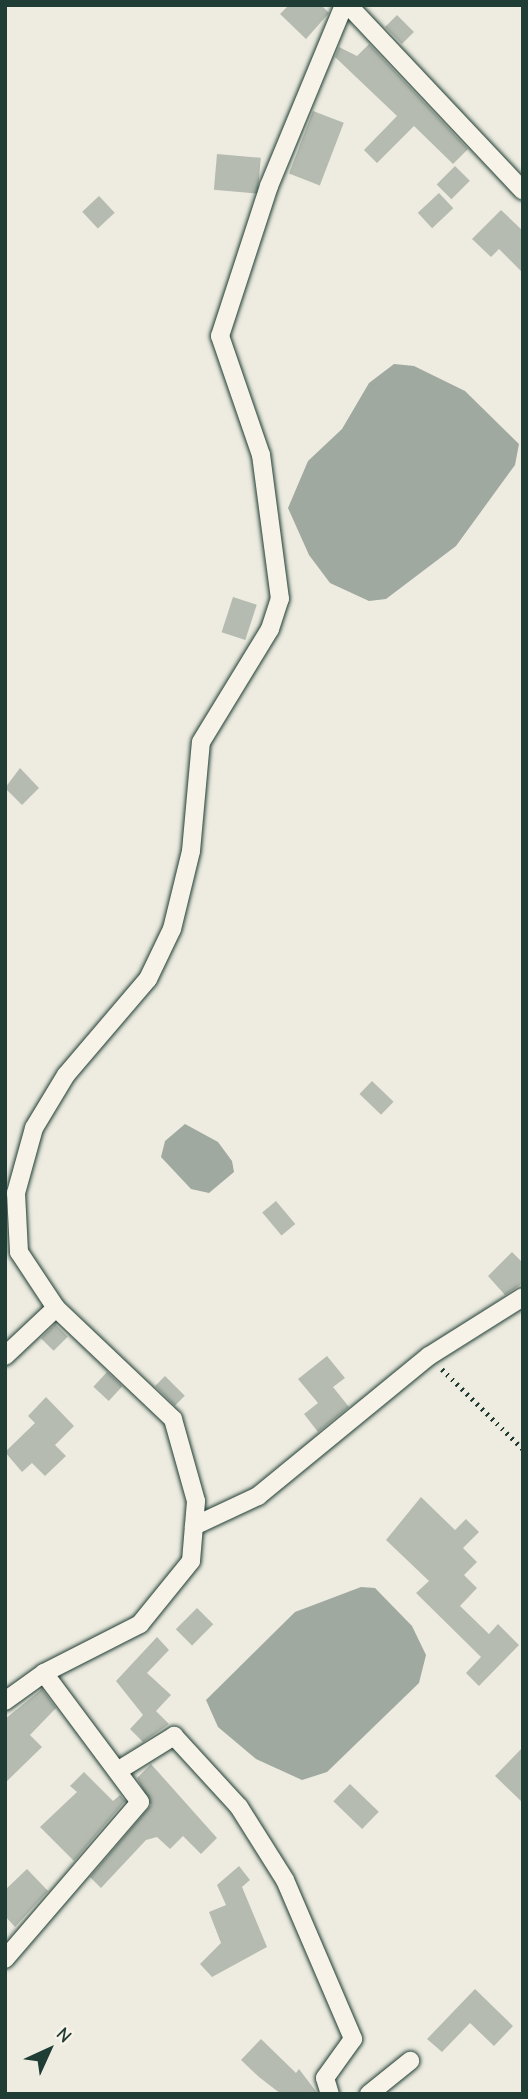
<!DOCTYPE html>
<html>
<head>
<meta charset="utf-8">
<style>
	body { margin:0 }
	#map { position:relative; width:528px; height:2099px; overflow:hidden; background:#eeece1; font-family:"Comic Neue",sans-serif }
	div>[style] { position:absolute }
	.water>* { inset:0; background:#9fa99f }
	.building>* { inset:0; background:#b5bbb0; transform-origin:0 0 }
	.path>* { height:4.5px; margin-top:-2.25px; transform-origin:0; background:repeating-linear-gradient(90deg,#1f3d34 0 2px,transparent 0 7px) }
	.roads { filter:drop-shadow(0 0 2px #1f3d34) drop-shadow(0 0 2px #1f3d34) }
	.street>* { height:18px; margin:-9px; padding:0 9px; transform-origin:9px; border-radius:9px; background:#f7f3e8 }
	span { translate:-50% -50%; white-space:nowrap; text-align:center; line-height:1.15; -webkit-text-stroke:5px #f7f3e8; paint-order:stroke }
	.frame { position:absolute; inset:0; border:7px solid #1f3d34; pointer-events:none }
	.north { position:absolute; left:14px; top:2015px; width:70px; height:70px; -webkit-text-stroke:5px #f7f3e8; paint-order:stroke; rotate:45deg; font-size:19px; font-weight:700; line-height:28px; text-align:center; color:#1f3d34 }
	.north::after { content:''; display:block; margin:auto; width:24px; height:32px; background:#1f3d34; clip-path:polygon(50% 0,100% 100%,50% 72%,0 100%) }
</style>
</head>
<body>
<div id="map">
	<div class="water">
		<div style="clip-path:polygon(394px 364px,414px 366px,465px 391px,519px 444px,515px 465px,456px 546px,386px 599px,369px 601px,330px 583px,309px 555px,288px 508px,308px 461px,342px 429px,369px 383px)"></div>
		<div style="clip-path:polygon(185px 1124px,218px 1142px,232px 1161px,234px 1172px,209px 1193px,191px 1189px,161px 1157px,165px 1141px)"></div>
		<div style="clip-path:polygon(361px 1587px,375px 1588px,412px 1626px,426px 1655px,419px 1683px,327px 1772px,302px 1780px,256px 1759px,218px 1727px,206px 1700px,295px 1612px)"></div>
	</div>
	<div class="building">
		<div style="clip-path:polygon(289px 5px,321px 5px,329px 13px,306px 39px,280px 14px)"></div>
		<div style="left:397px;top:15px;width:24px;height:17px;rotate:45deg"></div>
		<div style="clip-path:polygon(369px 44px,468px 149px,453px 164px,414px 126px,377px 163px,364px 150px,397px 116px,335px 57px,339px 47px,357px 56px)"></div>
		<div style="left:313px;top:111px;width:33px;height:67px;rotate:21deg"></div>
		<div style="left:217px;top:154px;width:44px;height:36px;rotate:5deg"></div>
		<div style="left:455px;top:166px;width:21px;height:26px;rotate:45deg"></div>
		<div style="left:439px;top:193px;width:21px;height:29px;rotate:47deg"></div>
		<div style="left:99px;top:196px;width:23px;height:23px;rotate:47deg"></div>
		<div style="clip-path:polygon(501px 210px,523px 231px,523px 273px,499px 249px,491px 257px,472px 239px)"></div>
		<div style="left:233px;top:597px;width:25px;height:37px;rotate:18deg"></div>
		<div style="clip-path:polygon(20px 768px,39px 788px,22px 805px,5px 788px)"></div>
		<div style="left:372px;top:1081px;width:30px;height:18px;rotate:44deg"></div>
		<div style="left:276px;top:1201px;width:30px;height:18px;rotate:50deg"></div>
		<div style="clip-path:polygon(512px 1252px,523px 1263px,523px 1283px,505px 1295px,488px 1276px)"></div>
		<div style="left:55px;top:1324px;width:18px;height:20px;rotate:45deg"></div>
		<div style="clip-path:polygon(327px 1356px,345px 1378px,333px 1387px,349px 1407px,318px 1432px,304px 1414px,318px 1403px,298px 1379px)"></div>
		<div style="left:107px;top:1372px;width:21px;height:20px;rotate:43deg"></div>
		<div style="left:165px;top:1376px;width:28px;height:14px;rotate:45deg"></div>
		<div style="clip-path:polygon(46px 1397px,74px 1426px,55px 1445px,66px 1456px,45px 1476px,32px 1463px,22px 1472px,5px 1452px,35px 1423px,28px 1416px)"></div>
		<div style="clip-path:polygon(421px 1497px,455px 1530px,466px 1519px,479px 1532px,463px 1548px,477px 1562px,464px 1575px,477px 1588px,460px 1606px,489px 1634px,498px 1624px,519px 1645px,479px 1686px,466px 1673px,481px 1657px,416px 1593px,429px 1581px,386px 1540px)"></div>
		<div style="left:197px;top:1608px;width:23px;height:30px;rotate:45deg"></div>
		<div style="clip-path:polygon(157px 1637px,169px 1650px,147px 1673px,171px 1695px,156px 1711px,169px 1724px,143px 1742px,130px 1729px,143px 1715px,116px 1681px)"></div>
		<div style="clip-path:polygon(42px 1689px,56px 1708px,30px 1735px,42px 1747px,5px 1783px,5px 1719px)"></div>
		<div style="clip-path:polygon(523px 1747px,523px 1803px,495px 1776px)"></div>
		<div style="clip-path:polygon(151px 1764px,217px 1838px,201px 1854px,183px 1836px,170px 1849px,157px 1837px,146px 1840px,101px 1888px,90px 1877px,151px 1805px,137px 1778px)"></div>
		<div style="clip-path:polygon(84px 1772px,113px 1801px,120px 1795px,125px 1801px,74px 1861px,40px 1827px,77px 1792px,70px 1786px)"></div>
		<div style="left:350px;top:1784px;width:40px;height:24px;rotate:44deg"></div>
		<div style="clip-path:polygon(239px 1866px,250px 1880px,242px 1887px,267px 1947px,212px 1977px,200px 1964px,221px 1943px,209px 1912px,226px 1905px,217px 1885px)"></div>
		<div style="clip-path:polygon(27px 1869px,48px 1891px,15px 1927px,5px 1916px,5px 1890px)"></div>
		<div style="clip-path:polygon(475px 1989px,513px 2026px,494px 2046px,470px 2023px,442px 2052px,427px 2039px)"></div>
		<div style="clip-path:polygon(261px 2039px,296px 2073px,299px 2069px,318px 2094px,281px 2094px,259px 2077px,241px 2060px)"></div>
	</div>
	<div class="path">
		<div style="left:442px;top:1369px;width:114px;rotate:44.6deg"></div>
	</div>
	<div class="roads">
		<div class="street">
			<div style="left:348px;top:5px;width:255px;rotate:46.7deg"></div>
			<div style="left:5px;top:1356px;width:70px;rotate:-43.3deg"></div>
			<div style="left:194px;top:1526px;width:71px;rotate:-25.1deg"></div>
			<div style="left:258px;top:1496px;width:221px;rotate:-39.3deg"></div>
			<div style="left:429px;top:1356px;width:111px;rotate:-32.1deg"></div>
			<div style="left:5px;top:1701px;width:48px;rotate:-35.7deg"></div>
			<div style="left:44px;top:1673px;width:108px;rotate:-27deg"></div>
			<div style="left:140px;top:1624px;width:81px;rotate:-51deg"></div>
			<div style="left:191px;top:1561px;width:60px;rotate:-85.2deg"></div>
			<div style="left:196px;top:1501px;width:85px;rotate:-105.7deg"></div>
			<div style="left:173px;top:1419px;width:161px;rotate:-136.5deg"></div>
			<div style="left:56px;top:1308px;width:67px;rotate:-123.5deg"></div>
			<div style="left:19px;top:1252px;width:59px;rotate:-92.9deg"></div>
			<div style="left:16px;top:1193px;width:67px;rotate:-74.5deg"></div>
			<div style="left:34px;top:1128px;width:62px;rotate:-58.9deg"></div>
			<div style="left:66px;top:1075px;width:126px;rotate:-49.5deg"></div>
			<div style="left:148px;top:979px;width:55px;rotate:-64.4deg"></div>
			<div style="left:172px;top:929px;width:80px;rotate:-76.3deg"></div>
			<div style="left:191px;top:851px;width:109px;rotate:-84.8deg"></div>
			<div style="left:201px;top:742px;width:132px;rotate:-58.6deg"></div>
			<div style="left:270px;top:629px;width:32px;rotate:-72deg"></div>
			<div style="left:280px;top:599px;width:145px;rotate:-97.5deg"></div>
			<div style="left:261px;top:455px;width:126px;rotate:-109deg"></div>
			<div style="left:220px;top:336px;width:158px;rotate:-71.9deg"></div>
			<div style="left:269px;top:186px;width:196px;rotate:-67.5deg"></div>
			<div style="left:119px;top:1770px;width:65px;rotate:-31.7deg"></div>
			<div style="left:174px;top:1736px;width:96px;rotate:47.5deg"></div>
			<div style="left:239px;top:1807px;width:86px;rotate:57.8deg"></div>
			<div style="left:285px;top:1880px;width:173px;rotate:66.8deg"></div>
			<div style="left:353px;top:2039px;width:48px;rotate:125.7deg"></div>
			<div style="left:325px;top:2078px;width:17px;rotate:73deg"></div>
			<div style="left:5px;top:1959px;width:207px;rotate:-49.3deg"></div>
			<div style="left:140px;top:1802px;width:161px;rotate:-126.7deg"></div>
			<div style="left:369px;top:2094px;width:53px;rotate:-38.8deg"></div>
		</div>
	</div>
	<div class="frame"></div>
	<div class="north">N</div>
</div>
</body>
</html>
